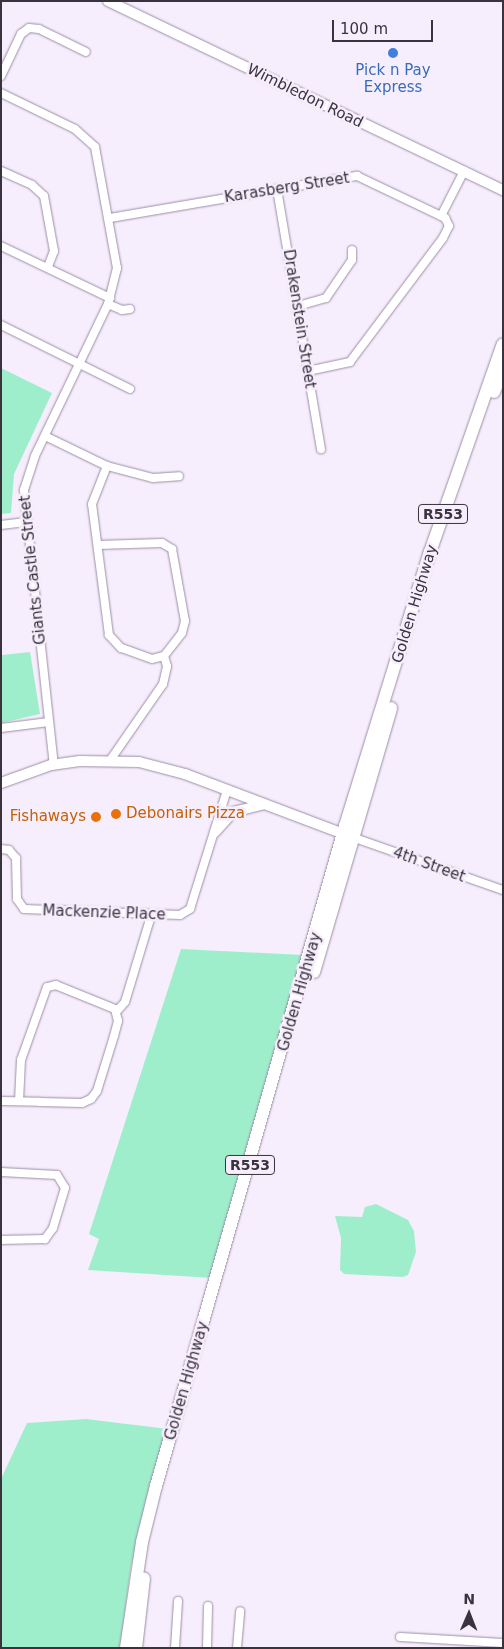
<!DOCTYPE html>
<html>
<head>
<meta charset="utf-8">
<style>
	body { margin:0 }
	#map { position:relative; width:504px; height:1649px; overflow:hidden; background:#f7eefd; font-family:"DejaVu Sans",sans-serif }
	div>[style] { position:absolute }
	.green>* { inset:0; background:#9feecb }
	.roads { filter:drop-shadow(0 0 1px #9b8ea5) drop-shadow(0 0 1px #9b8ea5) }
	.minor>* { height:8px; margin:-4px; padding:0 4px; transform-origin:4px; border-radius:4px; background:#fff }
	.tertiary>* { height:10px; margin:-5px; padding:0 5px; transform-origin:5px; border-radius:5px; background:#fff }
	.primary>* { height:12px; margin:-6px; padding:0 6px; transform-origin:6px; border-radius:6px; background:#fff }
	.dots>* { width:14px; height:14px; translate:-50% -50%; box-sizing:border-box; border:2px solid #f7eefd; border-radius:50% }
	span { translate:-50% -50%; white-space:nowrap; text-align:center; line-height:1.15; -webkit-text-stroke:5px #f7eefd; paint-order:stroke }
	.shield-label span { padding:1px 4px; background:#f7eefd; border:1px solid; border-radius:4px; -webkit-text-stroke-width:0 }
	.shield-label { font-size:14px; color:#39333d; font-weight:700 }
	.shop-label { font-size:15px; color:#366cbe }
	.street-label { font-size:15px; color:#39333d }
	.food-label { font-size:15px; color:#c56008 }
	.left { translate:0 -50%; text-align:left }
	.right { translate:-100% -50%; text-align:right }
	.frame { position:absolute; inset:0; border:2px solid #39333d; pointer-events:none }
	.north { position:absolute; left:444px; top:1589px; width:50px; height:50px; -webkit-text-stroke:4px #f7eefd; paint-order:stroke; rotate:1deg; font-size:14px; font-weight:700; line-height:20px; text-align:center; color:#39333d }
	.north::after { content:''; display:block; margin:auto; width:18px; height:22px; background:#39333d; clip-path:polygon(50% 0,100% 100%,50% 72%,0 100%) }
	.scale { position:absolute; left:332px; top:20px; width:101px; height:22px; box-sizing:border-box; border:2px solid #39333d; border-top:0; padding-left:6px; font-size:15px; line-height:18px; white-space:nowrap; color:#39333d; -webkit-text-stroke:4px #f7eefd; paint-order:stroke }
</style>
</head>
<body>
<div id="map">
	<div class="green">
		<div style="clip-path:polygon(1px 368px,52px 393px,14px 474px,11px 513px,1px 514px)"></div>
		<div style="clip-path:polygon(1px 643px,2px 655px,30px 652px,40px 714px,1px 723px)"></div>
		<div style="clip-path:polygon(181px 949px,303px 955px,212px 1278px,88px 1270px,99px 1239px,89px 1234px)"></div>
		<div style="clip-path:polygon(376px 1204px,408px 1220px,414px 1231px,416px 1252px,408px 1275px,403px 1277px,344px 1274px,340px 1270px,341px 1238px,335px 1216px,362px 1217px,365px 1207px)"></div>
		<div style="clip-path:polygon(86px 1419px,168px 1429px,131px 1566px,120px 1648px,1px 1648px,1px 1479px,27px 1423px)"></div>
	</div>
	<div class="roads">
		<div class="minor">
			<div style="left:1px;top:76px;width:47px;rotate:-64.5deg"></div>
			<div style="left:21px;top:34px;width:10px;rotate:-37deg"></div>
			<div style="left:29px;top:28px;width:10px;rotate:6deg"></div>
			<div style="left:39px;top:29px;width:52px;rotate:26.1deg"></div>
			<div style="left:1px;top:93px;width:82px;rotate:25.9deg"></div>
			<div style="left:75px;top:129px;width:27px;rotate:42deg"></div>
			<div style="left:95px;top:147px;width:123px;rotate:79.7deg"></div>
			<div style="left:117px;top:268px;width:37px;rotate:104deg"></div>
			<div style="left:108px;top:304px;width:169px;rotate:115.7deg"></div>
			<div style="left:35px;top:456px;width:36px;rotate:108deg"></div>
			<div style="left:24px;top:490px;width:277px;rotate:83.8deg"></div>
			<div style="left:1px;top:171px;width:34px;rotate:24deg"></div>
			<div style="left:32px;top:185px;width:16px;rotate:43deg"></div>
			<div style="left:44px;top:196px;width:56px;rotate:79.7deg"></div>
			<div style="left:54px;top:251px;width:17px;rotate:111deg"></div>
			<div style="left:277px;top:189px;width:264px;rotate:80.4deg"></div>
			<div style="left:441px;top:216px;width:51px;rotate:-62.9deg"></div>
			<div style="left:110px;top:218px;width:251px;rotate:-9.7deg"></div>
			<div style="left:357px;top:176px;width:98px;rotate:25.5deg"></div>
			<div style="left:445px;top:218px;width:9px;rotate:63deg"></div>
			<div style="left:449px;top:226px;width:13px;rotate:117deg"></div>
			<div style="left:443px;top:238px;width:155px;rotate:126.9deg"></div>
			<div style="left:350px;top:362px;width:43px;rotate:167.9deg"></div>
			<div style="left:1px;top:246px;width:121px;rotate:25.5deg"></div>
			<div style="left:108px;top:304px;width:15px;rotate:23deg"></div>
			<div style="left:122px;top:310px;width:8px;rotate:-7deg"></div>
			<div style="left:298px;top:306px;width:29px;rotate:-16deg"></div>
			<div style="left:326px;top:298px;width:46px;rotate:-55.6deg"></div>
			<div style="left:352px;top:260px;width:10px;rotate:-90deg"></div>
			<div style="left:1px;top:325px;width:144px;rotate:26.4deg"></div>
			<div style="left:45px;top:436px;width:69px;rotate:25.8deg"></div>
			<div style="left:107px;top:466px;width:48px;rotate:14.6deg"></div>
			<div style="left:153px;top:478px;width:26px;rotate:-4deg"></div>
			<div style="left:1px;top:525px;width:25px;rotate:-7deg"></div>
			<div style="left:98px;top:545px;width:64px;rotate:-1.8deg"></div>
			<div style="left:162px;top:543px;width:12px;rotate:31deg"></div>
			<div style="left:172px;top:549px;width:73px;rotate:79.8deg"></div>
			<div style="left:185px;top:621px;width:12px;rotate:104deg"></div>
			<div style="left:182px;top:633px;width:29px;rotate:128deg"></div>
			<div style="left:164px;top:656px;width:12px;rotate:166deg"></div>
			<div style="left:152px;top:659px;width:33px;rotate:-160deg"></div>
			<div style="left:121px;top:648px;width:18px;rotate:-133deg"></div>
			<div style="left:109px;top:635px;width:132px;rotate:-97.4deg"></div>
			<div style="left:92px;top:504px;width:41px;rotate:-68.5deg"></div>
			<div style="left:1px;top:728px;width:48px;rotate:-7.1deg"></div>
			<div style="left:111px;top:759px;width:91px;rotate:-55.3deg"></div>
			<div style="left:163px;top:684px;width:18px;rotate:-77deg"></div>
			<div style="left:167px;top:666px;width:10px;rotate:-107deg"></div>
			<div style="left:355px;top:838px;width:157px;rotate:19.4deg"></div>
			<div style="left:1px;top:849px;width:8px;rotate:7deg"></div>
			<div style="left:9px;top:850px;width:11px;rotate:49deg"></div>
			<div style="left:16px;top:858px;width:41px;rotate:88.6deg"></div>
			<div style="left:17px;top:899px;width:12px;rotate:55deg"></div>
			<div style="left:24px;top:909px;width:156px;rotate:2.2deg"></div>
			<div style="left:180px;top:915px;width:12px;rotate:-31deg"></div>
			<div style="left:190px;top:909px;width:125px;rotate:-72.7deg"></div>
			<div style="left:116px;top:1012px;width:13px;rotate:-48deg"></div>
			<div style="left:125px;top:1002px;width:90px;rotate:-73.2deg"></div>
			<div style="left:1px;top:1101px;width:39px;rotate:1deg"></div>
			<div style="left:40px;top:1102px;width:42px;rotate:1.4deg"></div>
			<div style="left:82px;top:1103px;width:10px;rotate:-24deg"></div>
			<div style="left:91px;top:1099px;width:10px;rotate:-53deg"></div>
			<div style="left:97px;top:1091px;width:58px;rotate:-72.8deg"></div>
			<div style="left:114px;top:1036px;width:16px;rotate:-75deg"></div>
			<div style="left:118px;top:1021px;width:12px;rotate:-104deg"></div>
			<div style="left:115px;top:1009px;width:64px;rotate:-157.9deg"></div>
			<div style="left:56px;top:985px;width:9px;rotate:167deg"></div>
			<div style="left:47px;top:987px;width:77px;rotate:109.6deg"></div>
			<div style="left:21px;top:1060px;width:41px;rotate:92.8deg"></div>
			<div style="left:1px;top:1172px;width:56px;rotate:3.1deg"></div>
			<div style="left:57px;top:1175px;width:15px;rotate:58deg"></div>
			<div style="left:65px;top:1188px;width:42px;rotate:106.7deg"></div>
			<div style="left:53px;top:1228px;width:14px;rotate:126deg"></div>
			<div style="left:45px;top:1239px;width:44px;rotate:178.7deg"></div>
			<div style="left:400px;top:1637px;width:103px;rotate:3.3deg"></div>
			<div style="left:175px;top:1648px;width:47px;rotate:-86.3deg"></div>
			<div style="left:207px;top:1648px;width:42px;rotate:-88.6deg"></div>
			<div style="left:237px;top:1648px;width:37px;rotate:-85deg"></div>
		</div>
		<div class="tertiary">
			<div style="left:108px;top:1px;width:438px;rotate:25.6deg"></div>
			<div style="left:1px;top:783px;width:53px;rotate:-19.8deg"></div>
			<div style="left:51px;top:765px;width:29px;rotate:-8deg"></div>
			<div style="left:80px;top:761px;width:59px;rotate:1deg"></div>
			<div style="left:139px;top:762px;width:48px;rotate:14.6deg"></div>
			<div style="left:185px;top:774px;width:175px;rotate:20.7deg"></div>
			<div style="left:215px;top:832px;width:27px;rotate:-48deg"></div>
			<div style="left:233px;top:812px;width:30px;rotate:-14deg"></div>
		</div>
		<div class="primary">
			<div style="left:494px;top:392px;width:24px;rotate:-68deg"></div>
			<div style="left:314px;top:972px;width:275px;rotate:-73.7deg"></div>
			<div style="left:126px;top:1648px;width:107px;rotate:-81.4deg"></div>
			<div style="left:142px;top:1542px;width:58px;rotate:-76deg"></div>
			<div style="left:156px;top:1486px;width:687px;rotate:-74.02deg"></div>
			<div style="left:345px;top:826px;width:287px;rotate:-72.8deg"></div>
			<div style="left:430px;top:552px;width:220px;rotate:-70.7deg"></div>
			<div style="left:136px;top:1648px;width:70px;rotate:-83.5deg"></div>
		</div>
	</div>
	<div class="dots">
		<div style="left:393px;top:53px;background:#3f7fe0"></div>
		<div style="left:116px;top:814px;background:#e8710a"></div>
		<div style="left:96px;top:817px;background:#e8710a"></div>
	</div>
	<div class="shield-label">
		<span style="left:443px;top:514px">R553</span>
		<span style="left:250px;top:1165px">R553</span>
	</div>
	<div class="shop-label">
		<span style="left:393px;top:79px">Pick n Pay<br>Express</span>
	</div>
	<div class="street-label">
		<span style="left:305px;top:96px;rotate:26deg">Wimbledon Road</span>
		<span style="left:287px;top:188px;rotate:-9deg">Karasberg Street</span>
		<span style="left:299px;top:319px;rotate:81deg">Drakenstein Street</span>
		<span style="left:33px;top:570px;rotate:-96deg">Giants Castle Street</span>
		<span style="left:415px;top:604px;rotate:-73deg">Golden Highway</span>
		<span style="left:429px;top:865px;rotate:20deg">4th Street</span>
		<span style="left:104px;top:913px;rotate:2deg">Mackenzie Place</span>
		<span style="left:300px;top:992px;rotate:-74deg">Golden Highway</span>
		<span style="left:187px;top:1381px;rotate:-74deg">Golden Highway</span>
	</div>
	<div class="food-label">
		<span class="left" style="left:126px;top:814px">Debonairs Pizza</span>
		<span class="right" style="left:86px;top:817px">Fishaways</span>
	</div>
	<div class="frame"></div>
	<div class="north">N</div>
	<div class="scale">100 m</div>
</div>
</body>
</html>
